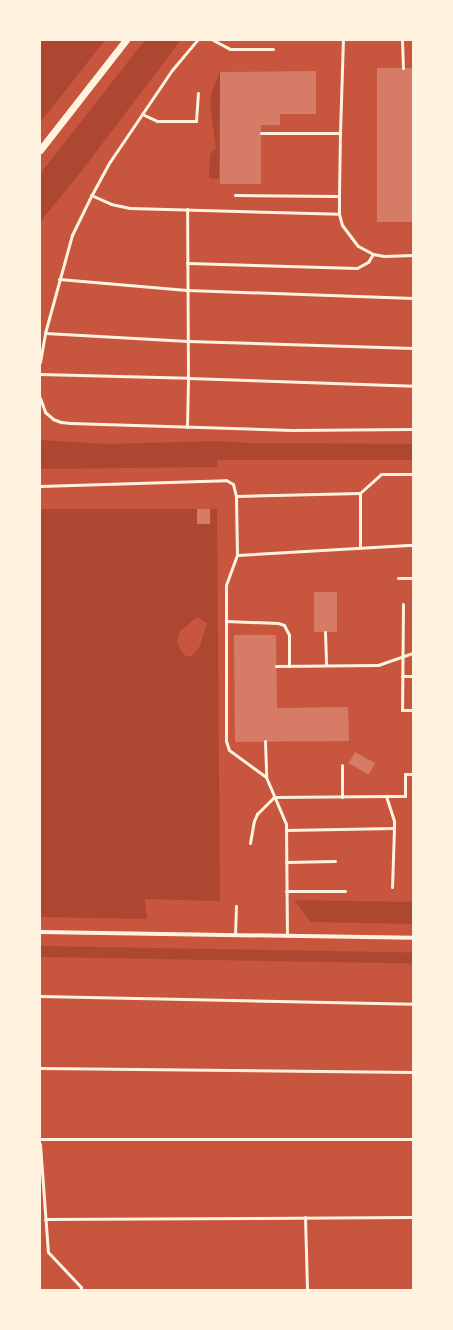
<!DOCTYPE html>
<html>
<head>
<meta charset="utf-8">
<style>
	body { margin:0 }
	#map { position:relative; width:453px; height:1330px; overflow:hidden; background:#c8553d; font-family:"Noto Sans",sans-serif }
	div>[style] { position:absolute }
	.green>* { inset:0; background:#ae4732; transform-origin:0 0 }
	.building>* { inset:0; background:#d67c66; transform-origin:0 0 }
	.service>* { height:3px; margin:-1.5px; padding:0 1.5px; transform-origin:1.5px; border-radius:1.5px; background:#fff3e0 }
	.minor>* { height:4px; margin:-2px; padding:0 2px; transform-origin:2px; border-radius:2px; background:#fff3e0 }
	.tertiary>* { height:7px; margin:-3.5px; padding:0 3.5px; transform-origin:3.5px; border-radius:3.5px; background:#fff3e0 }
	span { translate:-50% -50%; white-space:nowrap; text-align:center; line-height:1.15; -webkit-text-stroke:4px #fff3e0; paint-order:stroke }
	.frame { position:absolute; inset:0; border:41px solid #fff3e0; pointer-events:none }
</style>
</head>
<body>
<div id="map">
	<div class="green">
		<div style="clip-path:polygon(40px 40px,105px 40px,40px 123px)"></div>
		<div style="clip-path:polygon(145px 40px,181px 40px,80px 173px,40px 222px,40px 174px)"></div>
		<div style="clip-path:polygon(220px 72px,219px 179px,209px 178px,210px 154px,216px 148px,210px 104px,212px 90px)"></div>
		<div style="clip-path:polygon(40px 440px,108px 444px,218px 441px,249px 443px,413px 444px,413px 460px,217px 460px,217px 467px,40px 469px)"></div>
		<div style="clip-path:polygon(evenodd,40px 509px,197px 509px,198px 524px,211px 523px,210px 509px,217px 509px,220px 901px,145px 899px,147px 919px,40px 917px,40px 509px,197px 617px,207px 623px,200px 646px,191px 657px,184px 655px,177px 643px,180px 631px,197px 617px)"></div>
		<div style="clip-path:polygon(294px 900px,413px 902px,413px 924px,311px 922px)"></div>
		<div style="left:40px;top:946px;width:373px;height:11px;rotate:1deg"></div>
	</div>
	<div class="building">
		<div style="left:377px;top:68px;width:36px;height:154px"></div>
		<div style="clip-path:polygon(316px 71px,316px 114px,280px 114px,280px 125px,261px 125px,261px 184px,220px 184px,220px 72px)"></div>
		<div style="left:197px;top:509px;width:13px;height:15px"></div>
		<div style="left:314px;top:592px;width:23px;height:40px"></div>
		<div style="clip-path:polygon(234px 635px,276px 635px,277px 708px,348px 707px,349px 741px,235px 742px)"></div>
		<div style="left:355px;top:752px;width:23px;height:13px;rotate:29deg"></div>
	</div>
	<div class="service">
		<div style="left:213px;top:40px;width:19px;rotate:28deg"></div>
		<div style="left:230px;top:49px;width:43px"></div>
		<div style="left:402px;top:40px;width:28px;rotate:88deg"></div>
		<div style="left:142px;top:114px;width:17px;rotate:25deg"></div>
		<div style="left:157px;top:121px;width:39px"></div>
		<div style="left:196px;top:121px;width:28px;rotate:-86deg"></div>
		<div style="left:261px;top:133px;width:79px"></div>
		<div style="left:340px;top:133px;width:93px;rotate:-88.2deg"></div>
		<div style="left:91px;top:195px;width:22px;rotate:24deg"></div>
		<div style="left:111px;top:204px;width:19px;rotate:12deg"></div>
		<div style="left:130px;top:208px;width:209px;rotate:1.6deg"></div>
		<div style="left:235px;top:195px;width:104px;rotate:0.6deg"></div>
		<div style="left:339px;top:196px;width:63px;rotate:-89.1deg"></div>
		<div style="left:339px;top:196px;width:18px;rotate:90deg"></div>
		<div style="left:339px;top:214px;width:11px;rotate:75deg"></div>
		<div style="left:342px;top:225px;width:26px;rotate:53deg"></div>
		<div style="left:358px;top:246px;width:17px;rotate:28deg"></div>
		<div style="left:373px;top:254px;width:11px;rotate:10deg"></div>
		<div style="left:384px;top:256px;width:29px;rotate:-2deg"></div>
		<div style="left:187px;top:263px;width:170px;rotate:1.7deg"></div>
		<div style="left:357px;top:268px;width:13px;rotate:-29deg"></div>
		<div style="left:368px;top:262px;width:9px;rotate:-58deg"></div>
		<div style="left:59px;top:279px;width:128px;rotate:4.9deg"></div>
		<div style="left:187px;top:290px;width:226px;rotate:2deg"></div>
		<div style="left:45px;top:333px;width:143px;rotate:3.2deg"></div>
		<div style="left:188px;top:341px;width:225px;rotate:1.8deg"></div>
		<div style="left:40px;top:362px;width:29px;rotate:-80deg"></div>
		<div style="left:45px;top:333px;width:102px;rotate:-74.6deg"></div>
		<div style="left:72px;top:235px;width:39px;rotate:-64deg"></div>
		<div style="left:89px;top:200px;width:42px;rotate:-61.6deg"></div>
		<div style="left:109px;top:163px;width:112px;rotate:-55.9deg"></div>
		<div style="left:172px;top:70px;width:39px;rotate:-50deg"></div>
		<div style="left:40px;top:374px;width:148px;rotate:1.5deg"></div>
		<div style="left:188px;top:378px;width:169px;rotate:-90.3deg"></div>
		<div style="left:40px;top:398px;width:15px;rotate:70deg"></div>
		<div style="left:45px;top:412px;width:11px;rotate:41deg"></div>
		<div style="left:53px;top:419px;width:9px;rotate:21deg"></div>
		<div style="left:61px;top:422px;width:9px;rotate:6deg"></div>
		<div style="left:70px;top:423px;width:222px;rotate:1.8deg"></div>
		<div style="left:292px;top:430px;width:121px;rotate:-0.5deg"></div>
		<div style="left:187px;top:427px;width:49px;rotate:-88.8deg"></div>
		<div style="left:188px;top:378px;width:225px;rotate:2deg"></div>
		<div style="left:40px;top:486px;width:186px;rotate:-1.8deg"></div>
		<div style="left:226px;top:480px;width:8px;rotate:30deg"></div>
		<div style="left:233px;top:484px;width:12px;rotate:76deg"></div>
		<div style="left:360px;top:548px;width:55px;rotate:-90deg"></div>
		<div style="left:237px;top:555px;width:176px;rotate:-3.3deg"></div>
		<div style="left:398px;top:578px;width:15px"></div>
		<div style="left:403px;top:604px;width:106px;rotate:90.5deg"></div>
		<div style="left:402px;top:710px;width:11px"></div>
		<div style="left:226px;top:621px;width:52px;rotate:2.2deg"></div>
		<div style="left:278px;top:623px;width:6px;rotate:18deg"></div>
		<div style="left:284px;top:625px;width:11px;rotate:63deg"></div>
		<div style="left:289px;top:635px;width:31px;rotate:90deg"></div>
		<div style="left:325px;top:632px;width:33px;rotate:88deg"></div>
		<div style="left:276px;top:666px;width:102px;rotate:-0.6deg"></div>
		<div style="left:378px;top:665px;width:37px;rotate:-19deg"></div>
		<div style="left:402px;top:676px;width:11px"></div>
		<div style="left:265px;top:741px;width:36px;rotate:88deg"></div>
		<div style="left:266px;top:777px;width:51px;rotate:66.9deg"></div>
		<div style="left:286px;top:824px;width:112px;rotate:89.5deg"></div>
		<div style="left:266px;top:777px;width:46px;rotate:-143.9deg"></div>
		<div style="left:229px;top:750px;width:9px;rotate:-108deg"></div>
		<div style="left:226px;top:741px;width:156px;rotate:-90deg"></div>
		<div style="left:226px;top:585px;width:32px;rotate:-70deg"></div>
		<div style="left:237px;top:555px;width:59px;rotate:-91deg"></div>
		<div style="left:236px;top:496px;width:124px;rotate:-1.4deg"></div>
		<div style="left:360px;top:493px;width:28px;rotate:-42deg"></div>
		<div style="left:381px;top:474px;width:32px"></div>
		<div style="left:386px;top:796px;width:19px"></div>
		<div style="left:405px;top:796px;width:22px;rotate:-90deg"></div>
		<div style="left:405px;top:774px;width:8px"></div>
		<div style="left:342px;top:797px;width:32px;rotate:-90deg"></div>
		<div style="left:286px;top:830px;width:108px;rotate:-1.1deg"></div>
		<div style="left:394px;top:828px;width:59px;rotate:91.9deg"></div>
		<div style="left:250px;top:843px;width:22px;rotate:-80deg"></div>
		<div style="left:254px;top:821px;width:8px;rotate:-67deg"></div>
		<div style="left:257px;top:814px;width:24px;rotate:-45deg"></div>
		<div style="left:274px;top:797px;width:112px;rotate:-0.5deg"></div>
		<div style="left:386px;top:796px;width:26px;rotate:72deg"></div>
		<div style="left:394px;top:821px;width:7px;rotate:90deg"></div>
		<div style="left:286px;top:862px;width:49px;rotate:-1.2deg"></div>
		<div style="left:286px;top:891px;width:59px"></div>
		<div style="left:235px;top:935px;width:29px;rotate:-88deg"></div>
		<div style="left:40px;top:996px;width:373px;rotate:1.2deg"></div>
		<div style="left:40px;top:1068px;width:373px;rotate:0.6deg"></div>
		<div style="left:40px;top:1139px;width:373px"></div>
		<div style="left:40px;top:1144px;width:108px;rotate:85.8deg"></div>
		<div style="left:48px;top:1252px;width:48px;rotate:46.7deg"></div>
		<div style="left:81px;top:1287px;width:3px;rotate:90deg"></div>
		<div style="left:305px;top:1217px;width:73px;rotate:88.4deg"></div>
		<div style="left:45px;top:1219px;width:368px;rotate:-0.3deg"></div>
	</div>
	<div class="minor">
		<div style="left:40px;top:932px;width:373px;rotate:0.9deg"></div>
	</div>
	<div class="tertiary">
		<div style="left:40px;top:150px;width:140px;rotate:-52deg"></div>
	</div>
	<div class="frame"></div>
</div>
</body>
</html>
